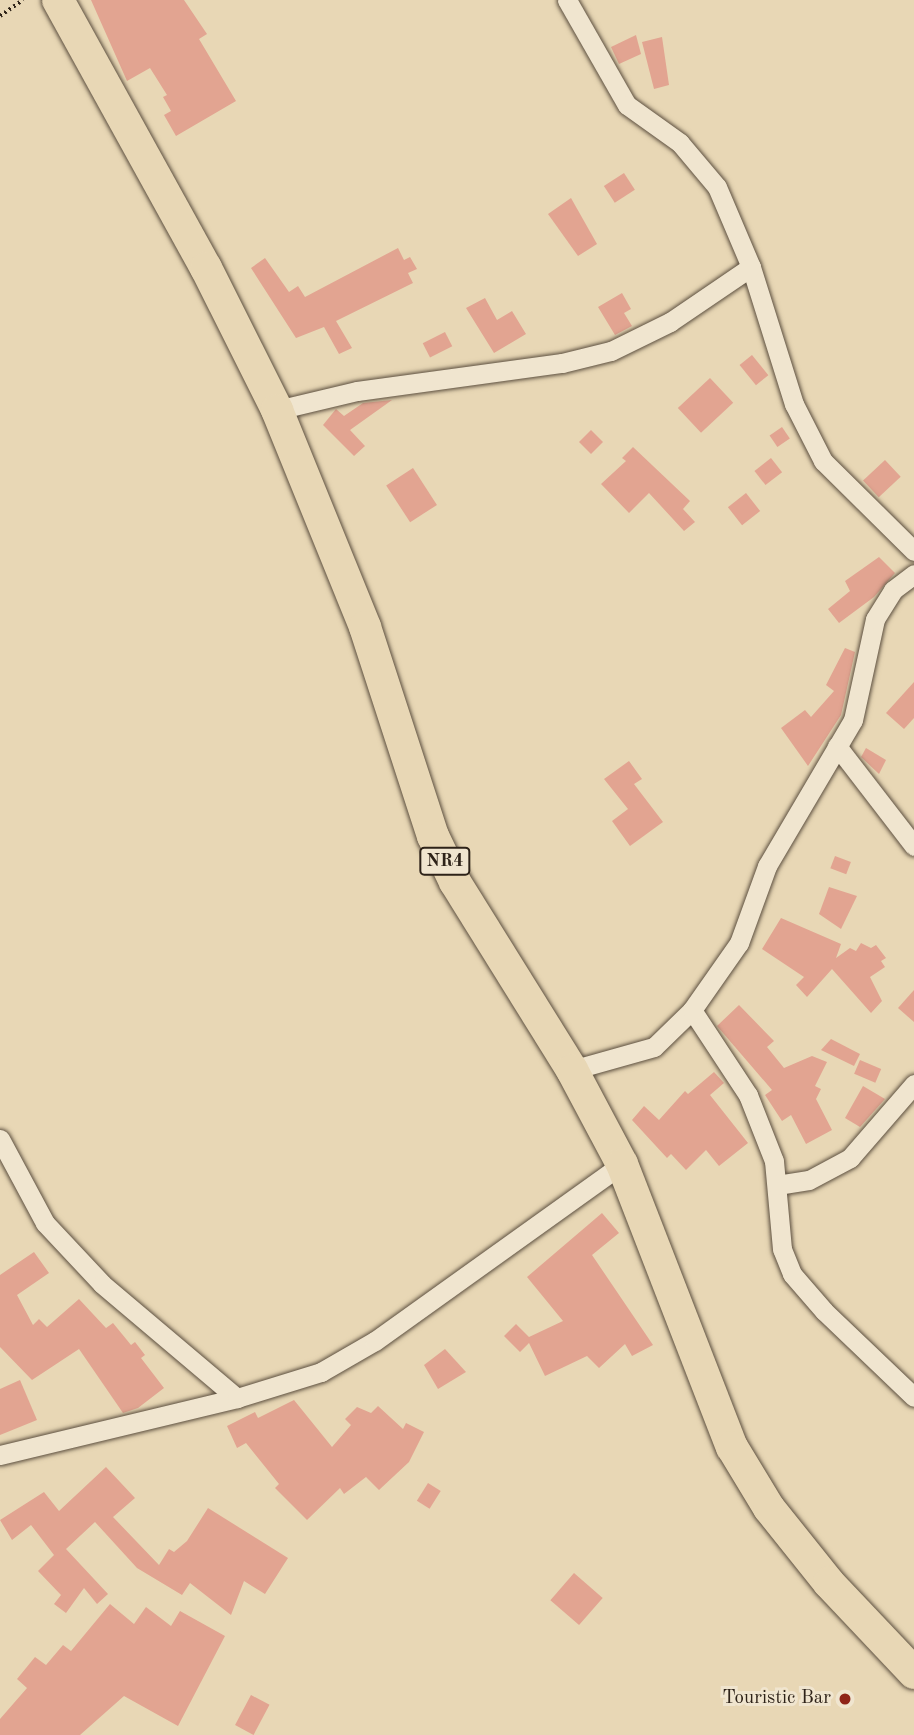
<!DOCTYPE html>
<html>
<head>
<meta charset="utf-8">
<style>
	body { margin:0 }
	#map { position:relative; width:914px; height:1735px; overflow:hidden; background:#e8d7b5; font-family:"Old Standard TT",serif }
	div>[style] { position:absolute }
	.building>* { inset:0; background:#e2a491; transform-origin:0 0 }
	.path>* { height:3.5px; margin-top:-1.75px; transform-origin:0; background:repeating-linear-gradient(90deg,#2d2218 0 2px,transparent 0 5.5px) }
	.roads { filter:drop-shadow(0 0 2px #5c4f3f) drop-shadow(0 0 2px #5c4f3f) }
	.minor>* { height:19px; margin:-9.5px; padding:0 9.5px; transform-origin:9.5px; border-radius:9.5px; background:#f0e5cf }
	.trunk>* { height:32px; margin:-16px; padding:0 16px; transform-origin:16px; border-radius:16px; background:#e8d7b5 }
	.dots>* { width:19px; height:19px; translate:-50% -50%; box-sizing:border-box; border:4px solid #f0e5cf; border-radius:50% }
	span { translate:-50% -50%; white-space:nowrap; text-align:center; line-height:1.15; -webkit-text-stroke:6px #f0e5cf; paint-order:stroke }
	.shield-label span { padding:2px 5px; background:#f0e5cf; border:2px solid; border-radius:5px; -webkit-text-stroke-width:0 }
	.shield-label { font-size:18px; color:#2d2218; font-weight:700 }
	.poi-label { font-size:19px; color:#2d2218 }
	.right { translate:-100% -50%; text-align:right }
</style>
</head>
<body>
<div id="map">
	<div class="building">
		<div style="clip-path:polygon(91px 0,184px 0,207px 34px,199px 39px,236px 101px,176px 136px,164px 115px,171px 111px,163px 97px,167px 95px,150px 68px,127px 81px)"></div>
		<div style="clip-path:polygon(636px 35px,641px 54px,619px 64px,611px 47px)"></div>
		<div style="clip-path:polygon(662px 37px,669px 85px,654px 89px,642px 42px)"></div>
		<div style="left:624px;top:173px;width:20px;height:24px;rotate:57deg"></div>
		<div style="clip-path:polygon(571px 198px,597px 244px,578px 256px,548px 214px)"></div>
		<div style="clip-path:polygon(398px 248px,404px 260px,410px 257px,417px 269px,408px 273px,413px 283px,336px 321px,352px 348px,339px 354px,324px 327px,296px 338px,251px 268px,265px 258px,289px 292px,298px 286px,305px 297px)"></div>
		<div style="clip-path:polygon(622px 293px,631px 309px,624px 313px,632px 326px,615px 335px,598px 307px)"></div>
		<div style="clip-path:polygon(485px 298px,497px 320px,512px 311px,526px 334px,494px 353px,466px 308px)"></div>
		<div style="left:445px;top:332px;width:16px;height:25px;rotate:63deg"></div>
		<div style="left:752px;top:355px;width:26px;height:16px;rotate:51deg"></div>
		<div style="left:710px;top:378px;width:34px;height:44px;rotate:47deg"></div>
		<div style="clip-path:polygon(392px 400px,350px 430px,365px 446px,354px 456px,323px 425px,336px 409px,344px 416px,363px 403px)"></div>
		<div style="left:782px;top:427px;width:14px;height:15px;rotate:56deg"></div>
		<div style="left:591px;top:430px;width:17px;height:17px;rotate:45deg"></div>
		<div style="clip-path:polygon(633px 447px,690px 501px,683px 509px,695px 522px,684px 531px,649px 493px,629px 513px,601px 484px,626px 461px,622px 458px)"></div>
		<div style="left:771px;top:458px;width:18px;height:21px;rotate:52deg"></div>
		<div style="left:885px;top:460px;width:23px;height:30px;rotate:47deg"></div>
		<div style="left:413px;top:468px;width:44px;height:32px;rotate:57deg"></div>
		<div style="left:746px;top:493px;width:23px;height:23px;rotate:52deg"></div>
		<div style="clip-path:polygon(879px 557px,895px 573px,874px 597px,839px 623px,828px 609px,850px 591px,845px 581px)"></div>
		<div style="clip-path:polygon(845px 648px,855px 652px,841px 715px,808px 766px,781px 728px,805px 710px,811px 717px,834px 691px,826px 685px)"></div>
		<div style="clip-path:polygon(914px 682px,914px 718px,904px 729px,886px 713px)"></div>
		<div style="clip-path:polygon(866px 748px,886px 760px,879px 774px,861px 757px)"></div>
		<div style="clip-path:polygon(629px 761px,642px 779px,634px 784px,663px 822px,630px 846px,612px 821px,628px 809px,604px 779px)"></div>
		<div style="left:835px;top:856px;width:17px;height:13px;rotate:21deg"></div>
		<div style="clip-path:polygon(829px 887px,857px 896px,841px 929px,819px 914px)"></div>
		<div style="clip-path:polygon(781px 918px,841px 944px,836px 958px,850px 948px,856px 951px,861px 943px,871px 948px,876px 945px,886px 958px,881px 961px,885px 967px,870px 977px,882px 1001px,871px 1013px,832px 969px,807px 997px,796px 985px,804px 977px,762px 949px)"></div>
		<div style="clip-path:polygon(914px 990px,914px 1022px,898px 1008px)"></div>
		<div style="clip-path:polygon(739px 1005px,774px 1041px,767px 1047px,784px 1068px,812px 1056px,827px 1062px,815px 1086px,821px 1089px,816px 1099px,832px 1130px,806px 1144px,791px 1115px,782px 1121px,765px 1095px,772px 1090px,717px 1026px)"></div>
		<div style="clip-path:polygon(831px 1039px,860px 1054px,854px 1066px,821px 1050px)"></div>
		<div style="left:860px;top:1060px;width:23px;height:15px;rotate:23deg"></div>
		<div style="clip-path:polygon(714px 1072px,724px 1083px,710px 1095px,748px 1143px,719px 1166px,706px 1150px,686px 1170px,671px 1154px,667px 1158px,632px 1120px,644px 1106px,659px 1120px,685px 1091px,688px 1094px)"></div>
		<div style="clip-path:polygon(863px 1086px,885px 1099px,860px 1127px,845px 1118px)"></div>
		<div style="clip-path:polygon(602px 1213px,619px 1233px,592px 1255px,653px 1345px,632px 1356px,625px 1344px,599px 1368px,587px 1356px,545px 1376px,529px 1343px,520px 1352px,504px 1336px,516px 1324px,529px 1337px,563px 1321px,527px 1277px)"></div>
		<div style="clip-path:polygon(34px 1252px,49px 1273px,17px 1295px,33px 1325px,39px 1319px,47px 1327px,79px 1299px,106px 1328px,113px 1323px,131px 1345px,135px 1342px,145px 1355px,141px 1358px,164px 1388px,138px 1408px,123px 1413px,79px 1349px,32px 1380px,0 1347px,0 1275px)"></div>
		<div style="clip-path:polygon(445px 1349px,466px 1372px,438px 1389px,424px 1365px)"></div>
		<div style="clip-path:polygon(20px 1380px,37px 1420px,0 1435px,0 1389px)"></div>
		<div style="clip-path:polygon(294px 1400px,332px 1447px,351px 1425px,345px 1419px,357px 1407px,371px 1413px,378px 1406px,403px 1429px,406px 1423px,424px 1432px,409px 1462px,379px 1490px,366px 1477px,344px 1494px,340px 1488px,307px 1520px,275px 1488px,279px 1484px,246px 1443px,237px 1448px,227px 1426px,255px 1412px,258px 1418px)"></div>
		<div style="clip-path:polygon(106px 1467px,135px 1498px,113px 1517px,159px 1565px,169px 1549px,174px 1552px,187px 1541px,208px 1508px,288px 1558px,265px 1594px,244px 1581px,231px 1615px,190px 1583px,182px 1595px,137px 1568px,95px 1522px,66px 1549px,108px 1594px,97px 1604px,84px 1588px,66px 1613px,54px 1604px,61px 1595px,38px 1571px,54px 1555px,31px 1525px,12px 1540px,0 1520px,44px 1492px,59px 1511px)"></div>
		<div style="left:428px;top:1483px;width:15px;height:21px;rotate:32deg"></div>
		<div style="left:574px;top:1573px;width:38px;height:36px;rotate:41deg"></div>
		<div style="clip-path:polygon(110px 1604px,134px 1624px,146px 1607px,171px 1626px,180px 1611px,225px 1636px,178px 1726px,124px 1696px,80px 1735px,0 1735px,0 1719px,27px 1688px,17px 1679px,35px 1657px,46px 1665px,63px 1645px,71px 1651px)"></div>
		<div style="left:251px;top:1695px;width:21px;height:34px;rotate:28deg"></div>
	</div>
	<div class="path">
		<div style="left:0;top:16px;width:28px;rotate:-35deg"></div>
	</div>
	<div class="roads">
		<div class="minor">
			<div style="left:567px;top:0;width:121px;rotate:60.3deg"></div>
			<div style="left:627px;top:105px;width:65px;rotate:35.6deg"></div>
			<div style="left:680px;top:143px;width:57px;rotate:49.9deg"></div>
			<div style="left:717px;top:187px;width:87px;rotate:67deg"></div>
			<div style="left:751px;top:267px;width:144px;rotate:72.6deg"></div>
			<div style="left:794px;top:404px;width:64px;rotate:63deg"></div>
			<div style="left:823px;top:461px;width:128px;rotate:44.7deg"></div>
			<div style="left:277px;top:410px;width:82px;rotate:-13.4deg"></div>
			<div style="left:357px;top:391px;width:207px;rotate:-7.8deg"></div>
			<div style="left:562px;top:363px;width:50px;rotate:-13.8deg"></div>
			<div style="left:611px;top:351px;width:66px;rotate:-26.2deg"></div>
			<div style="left:670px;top:322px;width:98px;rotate:-34.2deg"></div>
			<div style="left:837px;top:746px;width:126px;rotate:52.4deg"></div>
			<div style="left:692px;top:1010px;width:102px;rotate:56.6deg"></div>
			<div style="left:748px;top:1095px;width:71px;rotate:68.5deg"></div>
			<div style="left:774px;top:1161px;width:88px;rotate:84.8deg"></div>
			<div style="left:782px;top:1249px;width:27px;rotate:68deg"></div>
			<div style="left:792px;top:1274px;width:49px;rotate:49.1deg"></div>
			<div style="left:824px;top:1311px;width:124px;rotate:43.7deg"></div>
			<div style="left:572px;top:1070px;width:85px;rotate:-15.7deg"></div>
			<div style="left:654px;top:1047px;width:53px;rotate:-44.2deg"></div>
			<div style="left:692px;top:1010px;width:82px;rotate:-55deg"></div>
			<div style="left:739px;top:943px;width:82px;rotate:-70deg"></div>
			<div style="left:767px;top:866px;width:169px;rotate:-59.5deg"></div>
			<div style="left:853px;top:720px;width:103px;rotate:-77.7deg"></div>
			<div style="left:875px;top:619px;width:34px;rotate:-58deg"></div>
			<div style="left:893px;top:590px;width:26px;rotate:-37deg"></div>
			<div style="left:0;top:1139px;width:95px;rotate:61.8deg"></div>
			<div style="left:45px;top:1223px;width:83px;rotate:46.9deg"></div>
			<div style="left:102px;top:1284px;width:177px;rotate:40.2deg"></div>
			<div style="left:777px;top:1185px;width:32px;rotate:-9deg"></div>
			<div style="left:809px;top:1180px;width:47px;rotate:-28.2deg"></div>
			<div style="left:850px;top:1158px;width:98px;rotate:-49.1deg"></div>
			<div style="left:0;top:1455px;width:244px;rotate:-13.5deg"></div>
			<div style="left:237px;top:1398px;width:88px;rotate:-17.2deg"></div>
			<div style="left:321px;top:1372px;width:62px;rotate:-29.9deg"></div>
			<div style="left:375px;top:1341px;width:304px;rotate:-35.6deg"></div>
		</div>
		<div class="trunk">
			<div style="left:58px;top:0;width:306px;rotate:61.1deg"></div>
			<div style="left:206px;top:268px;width:159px;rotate:63.4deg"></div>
			<div style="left:277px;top:410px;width:234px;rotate:67.9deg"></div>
			<div style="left:365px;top:627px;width:220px;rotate:72deg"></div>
			<div style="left:433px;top:836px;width:51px;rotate:64.4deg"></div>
			<div style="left:455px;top:882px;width:221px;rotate:58.1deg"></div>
			<div style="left:572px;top:1070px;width:106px;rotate:62deg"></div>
			<div style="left:622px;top:1164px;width:304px;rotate:68.8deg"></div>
			<div style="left:732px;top:1447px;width:71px;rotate:58.8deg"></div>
			<div style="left:769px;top:1508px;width:96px;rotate:51.3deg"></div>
			<div style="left:829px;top:1583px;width:124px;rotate:46.6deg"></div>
		</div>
	</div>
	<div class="dots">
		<div style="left:845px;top:1699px;background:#8f2418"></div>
	</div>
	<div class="shield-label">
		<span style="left:445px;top:861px">NR4</span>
	</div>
	<div class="poi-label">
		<span class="right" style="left:831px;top:1699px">Touristic Bar</span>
	</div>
</div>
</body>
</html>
